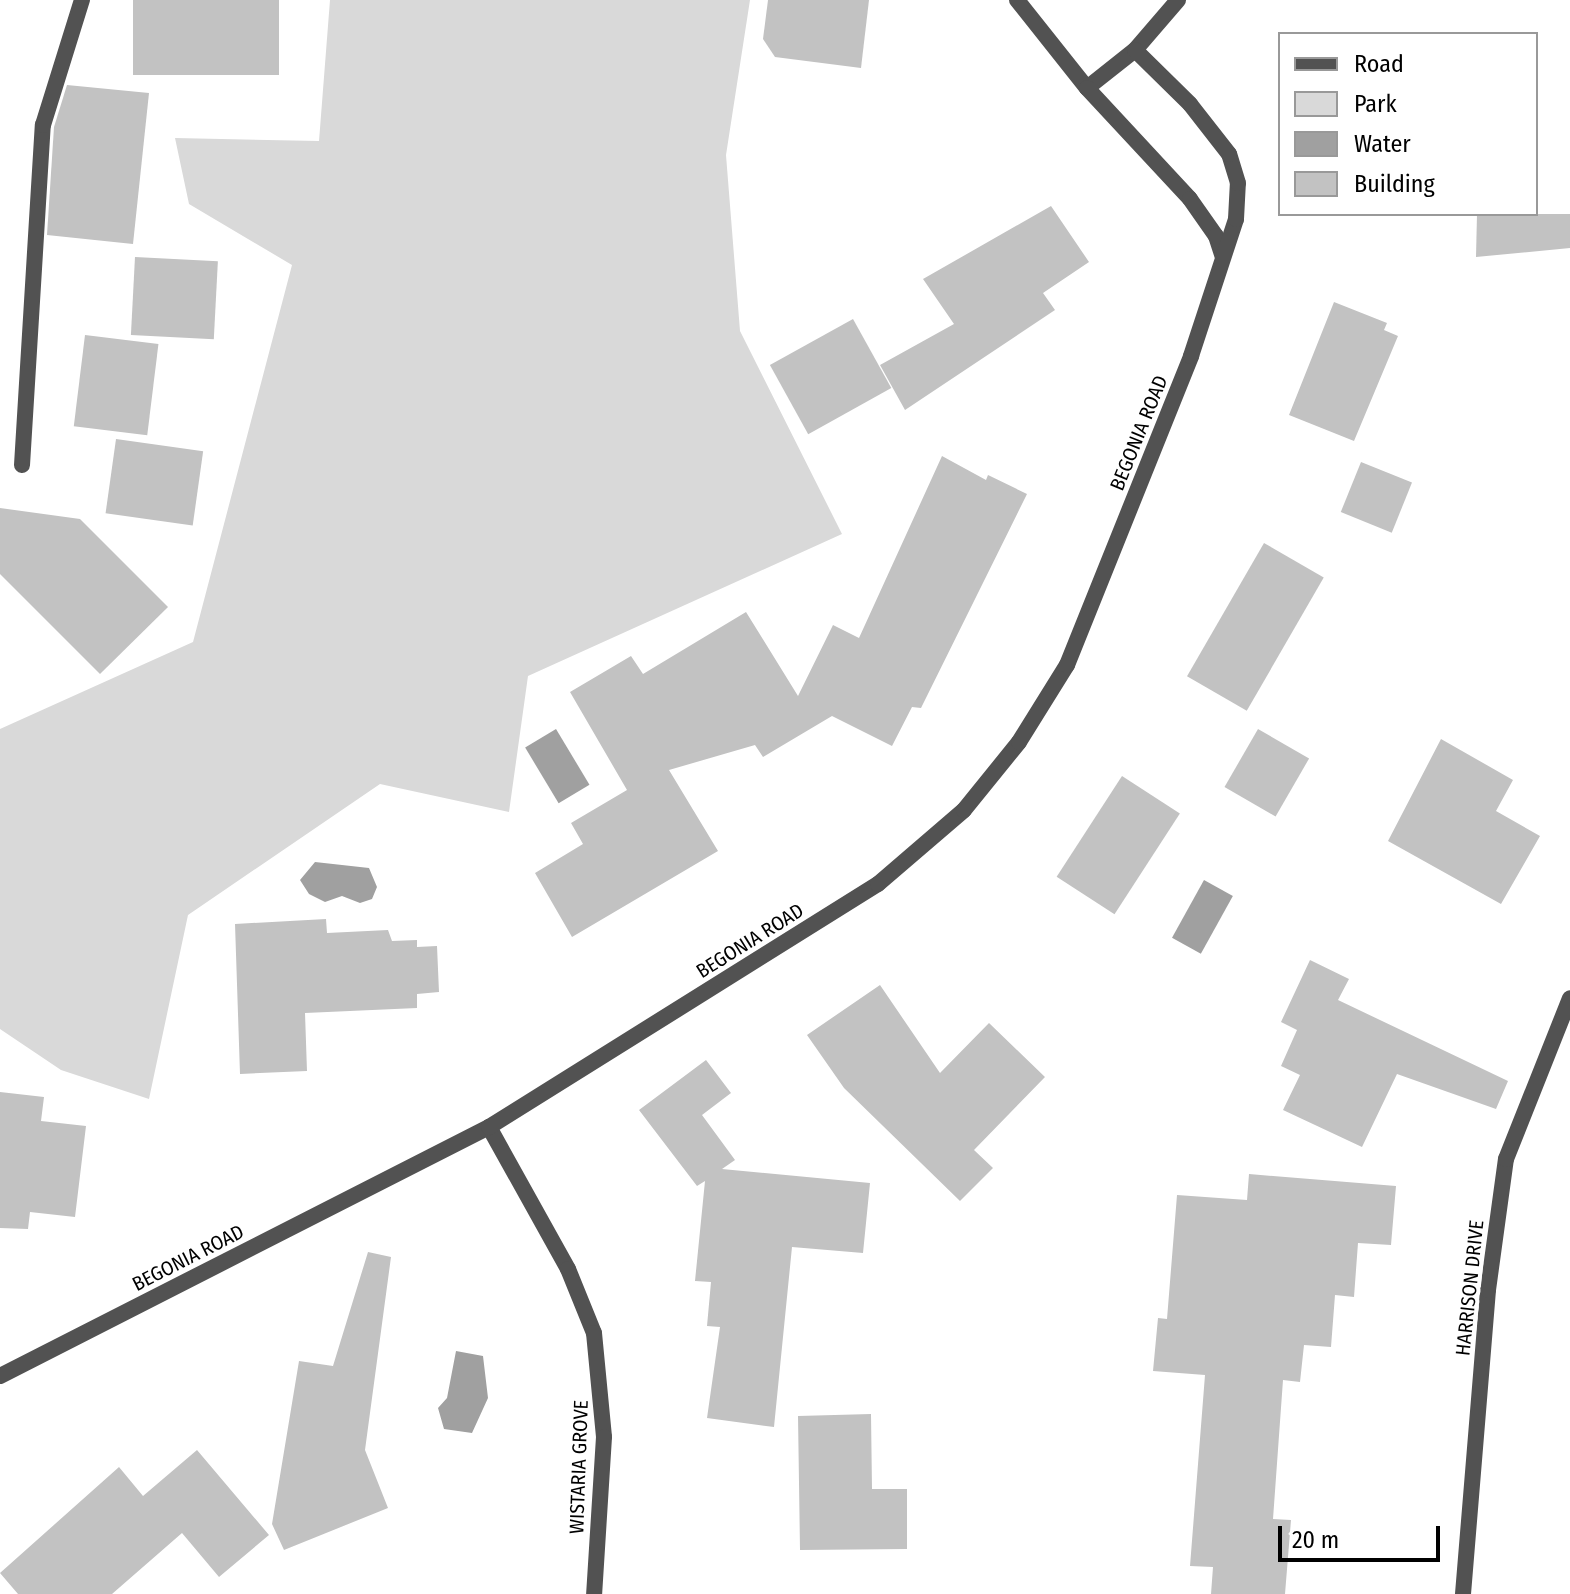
<!DOCTYPE html>
<html>
<head>
<meta charset="utf-8">
<style>
	body { margin:0 }
	#map { position:relative; width:1570px; height:1594px; overflow:hidden; background:#fff; font-family:"Fira Sans Condensed",sans-serif }
	div>[style] { position:absolute }
	.green>* { inset:0; background:#d9d9d9 }
	.water>* { inset:0; background:#a0a0a0; transform-origin:0 0 }
	.building>* { inset:0; background:#c2c2c2; transform-origin:0 0 }
	.street>* { height:16px; margin:-8px; padding:0 8px; transform-origin:8px; border-radius:8px; background:#525252 }
	span { translate:-50% -50%; white-space:nowrap; text-align:center; line-height:1.15; -webkit-text-stroke:8px #fff; paint-order:stroke }
	.street-label { font-size:20px; color:#000 }
	.legend { position:absolute; left:1278px; top:32px; width:260px; height:184px; box-sizing:border-box; background:#fff; border:2px solid #999; margin:0; padding:10px 14px; list-style:none; font-size:24px; color:#000 }
	.legend li { display:flex; align-items:center; gap:16px; height:40px }
	.legend b { width:40px; border:2px solid #999 }
	.scale { position:absolute; left:1278px; top:1526px; width:162px; height:36px; box-sizing:border-box; border:4px solid #000; border-top:0; padding-left:10px; font-size:24px; line-height:28px; white-space:nowrap; color:#000; -webkit-text-stroke:6px #fff; paint-order:stroke }
</style>
</head>
<body>
<div id="map">
	<div class="green">
		<div style="clip-path:polygon(330px 0,750px 0,726px 155px,740px 331px,842px 534px,528px 676px,509px 812px,380px 784px,188px 915px,149px 1099px,61px 1070px,0 1029px,0 729px,193px 642px,292px 265px,189px 204px,175px 138px,319px 141px)"></div>
	</div>
	<div class="water">
		<div style="left:556px;top:729px;width:65px;height:36px;rotate:59deg"></div>
		<div style="clip-path:polygon(315px 862px,369px 868px,377px 887px,372px 899px,360px 903px,342px 896px,325px 902px,309px 894px,300px 880px)"></div>
		<div style="left:1204px;top:880px;width:33px;height:66px;rotate:29deg"></div>
		<div style="clip-path:polygon(456px 1351px,483px 1356px,488px 1398px,472px 1433px,444px 1429px,438px 1408px,447px 1398px)"></div>
	</div>
	<div class="building">
		<div style="left:133px;top:0;width:146px;height:75px"></div>
		<div style="clip-path:polygon(768px 0,869px 0,861px 68px,775px 57px,763px 39px)"></div>
		<div style="clip-path:polygon(67px 85px,149px 93px,133px 244px,47px 235px,54px 127px)"></div>
		<div style="clip-path:polygon(1051px 206px,1089px 262px,1043px 293px,1055px 310px,905px 410px,880px 365px,954px 324px,923px 279px)"></div>
		<div style="clip-path:polygon(1477px 214px,1570px 214px,1570px 248px,1476px 257px)"></div>
		<div style="left:135px;top:257px;width:83px;height:78px;rotate:3deg"></div>
		<div style="clip-path:polygon(1334px 302px,1387px 323px,1384px 330px,1398px 336px,1354px 441px,1289px 415px)"></div>
		<div style="left:853px;top:319px;width:79px;height:95px;rotate:61deg"></div>
		<div style="left:85px;top:335px;width:74px;height:92px;rotate:7deg"></div>
		<div style="left:116px;top:439px;width:88px;height:75px;rotate:8deg"></div>
		<div style="clip-path:polygon(942px 456px,986px 480px,988px 475px,1027px 494px,921px 708px,912px 707px,892px 746px,832px 716px,763px 757px,755px 745px,669px 770px,718px 851px,572px 937px,535px 873px,583px 844px,571px 823px,627px 790px,570px 692px,631px 656px,643px 674px,746px 612px,798px 696px,833px 625px,859px 638px)"></div>
		<div style="left:1361px;top:462px;width:55px;height:54px;rotate:22deg"></div>
		<div style="clip-path:polygon(0 508px,80px 519px,168px 607px,100px 674px,0 574px)"></div>
		<div style="left:1264px;top:543px;width:69px;height:154px;rotate:30deg"></div>
		<div style="left:1258px;top:729px;width:59px;height:67px;rotate:30deg"></div>
		<div style="clip-path:polygon(1441px 739px,1513px 780px,1496px 811px,1540px 836px,1501px 904px,1388px 841px)"></div>
		<div style="left:1122px;top:776px;width:69px;height:120px;rotate:33deg"></div>
		<div style="clip-path:polygon(326px 919px,327px 933px,388px 930px,392px 941px,417px 940px,417px 947px,437px 946px,439px 992px,417px 994px,417px 1008px,305px 1013px,307px 1071px,240px 1074px,235px 924px)"></div>
		<div style="clip-path:polygon(1310px 960px,1349px 979px,1338px 1000px,1508px 1081px,1496px 1109px,1397px 1074px,1362px 1147px,1283px 1110px,1300px 1075px,1281px 1066px,1297px 1030px,1281px 1022px)"></div>
		<div style="clip-path:polygon(880px 985px,940px 1073px,989px 1023px,1045px 1077px,974px 1150px,993px 1168px,960px 1201px,844px 1088px,807px 1035px)"></div>
		<div style="clip-path:polygon(706px 1060px,731px 1093px,702px 1115px,735px 1160px,722px 1169px,870px 1183px,863px 1253px,792px 1247px,774px 1427px,707px 1418px,720px 1327px,707px 1326px,711px 1282px,695px 1281px,705px 1181px,697px 1186px,639px 1110px)"></div>
		<div style="clip-path:polygon(0 1092px,44px 1097px,41px 1121px,86px 1126px,75px 1217px,30px 1212px,28px 1229px,0 1228px)"></div>
		<div style="clip-path:polygon(1249px 1174px,1396px 1186px,1391px 1245px,1358px 1243px,1354px 1297px,1335px 1295px,1331px 1347px,1304px 1345px,1300px 1382px,1283px 1380px,1273px 1519px,1291px 1520px,1285px 1594px,1211px 1594px,1213px 1567px,1190px 1566px,1205px 1375px,1153px 1371px,1158px 1318px,1167px 1319px,1177px 1195px,1247px 1200px)"></div>
		<div style="clip-path:polygon(368px 1252px,391px 1257px,365px 1450px,388px 1508px,284px 1550px,272px 1524px,299px 1361px,333px 1366px)"></div>
		<div style="clip-path:polygon(871px 1414px,872px 1489px,907px 1489px,907px 1549px,800px 1550px,798px 1416px)"></div>
		<div style="clip-path:polygon(197px 1450px,269px 1535px,219px 1577px,182px 1533px,112px 1594px,18px 1594px,0 1573px,119px 1467px,143px 1496px)"></div>
	</div>
	<div class="street">
		<div style="left:1017px;top:0;width:112px;rotate:51.5deg"></div>
		<div style="left:1087px;top:88px;width:61px;rotate:-38.4deg"></div>
		<div style="left:1135px;top:50px;width:66px;rotate:-49.3deg"></div>
		<div style="left:1087px;top:88px;width:151px;rotate:47.1deg"></div>
		<div style="left:1190px;top:199px;width:45px;rotate:54.9deg"></div>
		<div style="left:1216px;top:236px;width:20px;rotate:72deg"></div>
		<div style="left:22px;top:465px;width:341px;rotate:-86.5deg"></div>
		<div style="left:43px;top:125px;width:131px;rotate:-72.7deg"></div>
		<div style="left:489px;top:1127px;width:162px;rotate:60.9deg"></div>
		<div style="left:568px;top:1269px;width:69px;rotate:67.9deg"></div>
		<div style="left:594px;top:1333px;width:104px;rotate:84.5deg"></div>
		<div style="left:604px;top:1437px;width:157px;rotate:93.6deg"></div>
		<div style="left:0;top:1376px;width:549px;rotate:-26.99deg"></div>
		<div style="left:489px;top:1127px;width:459px;rotate:-32deg"></div>
		<div style="left:878px;top:884px;width:113px;rotate:-40.7deg"></div>
		<div style="left:964px;top:810px;width:87px;rotate:-51deg"></div>
		<div style="left:1019px;top:742px;width:91px;rotate:-58.1deg"></div>
		<div style="left:1067px;top:665px;width:333px;rotate:-68.1deg"></div>
		<div style="left:1191px;top:356px;width:144px;rotate:-71.8deg"></div>
		<div style="left:1236px;top:219px;width:36px;rotate:-87deg"></div>
		<div style="left:1238px;top:183px;width:30px;rotate:-107deg"></div>
		<div style="left:1229px;top:154px;width:63px;rotate:-128deg"></div>
		<div style="left:1190px;top:104px;width:77px;rotate:-135.5deg"></div>
		<div style="left:1463px;top:1594px;width:305px;rotate:-85.3deg"></div>
		<div style="left:1488px;top:1290px;width:132px;rotate:-82.2deg"></div>
		<div style="left:1506px;top:1159px;width:173px;rotate:-68.3deg"></div>
	</div>
	<div class="street-label">
		<span style="left:1139px;top:433px;rotate:-68deg">BEGONIA ROAD</span>
		<span style="left:750px;top:941px;rotate:-32deg">BEGONIA ROAD</span>
		<span style="left:188px;top:1258px;rotate:-27deg">BEGONIA ROAD</span>
		<span style="left:1470px;top:1288px;rotate:-84deg">HARRISON DRIVE</span>
		<span style="left:579px;top:1467px;rotate:-88deg">WISTARIA GROVE</span>
	</div>
	<ul class="legend">
	<li><b style="height:10px;background:#525252"></b>Road</li>
	<li><b style="height:22px;background:#d9d9d9"></b>Park</li>
	<li><b style="height:22px;background:#a0a0a0"></b>Water</li>
	<li><b style="height:22px;background:#c2c2c2"></b>Building</li>
	</ul>
	<div class="scale">20 m</div>
</div>
</body>
</html>
